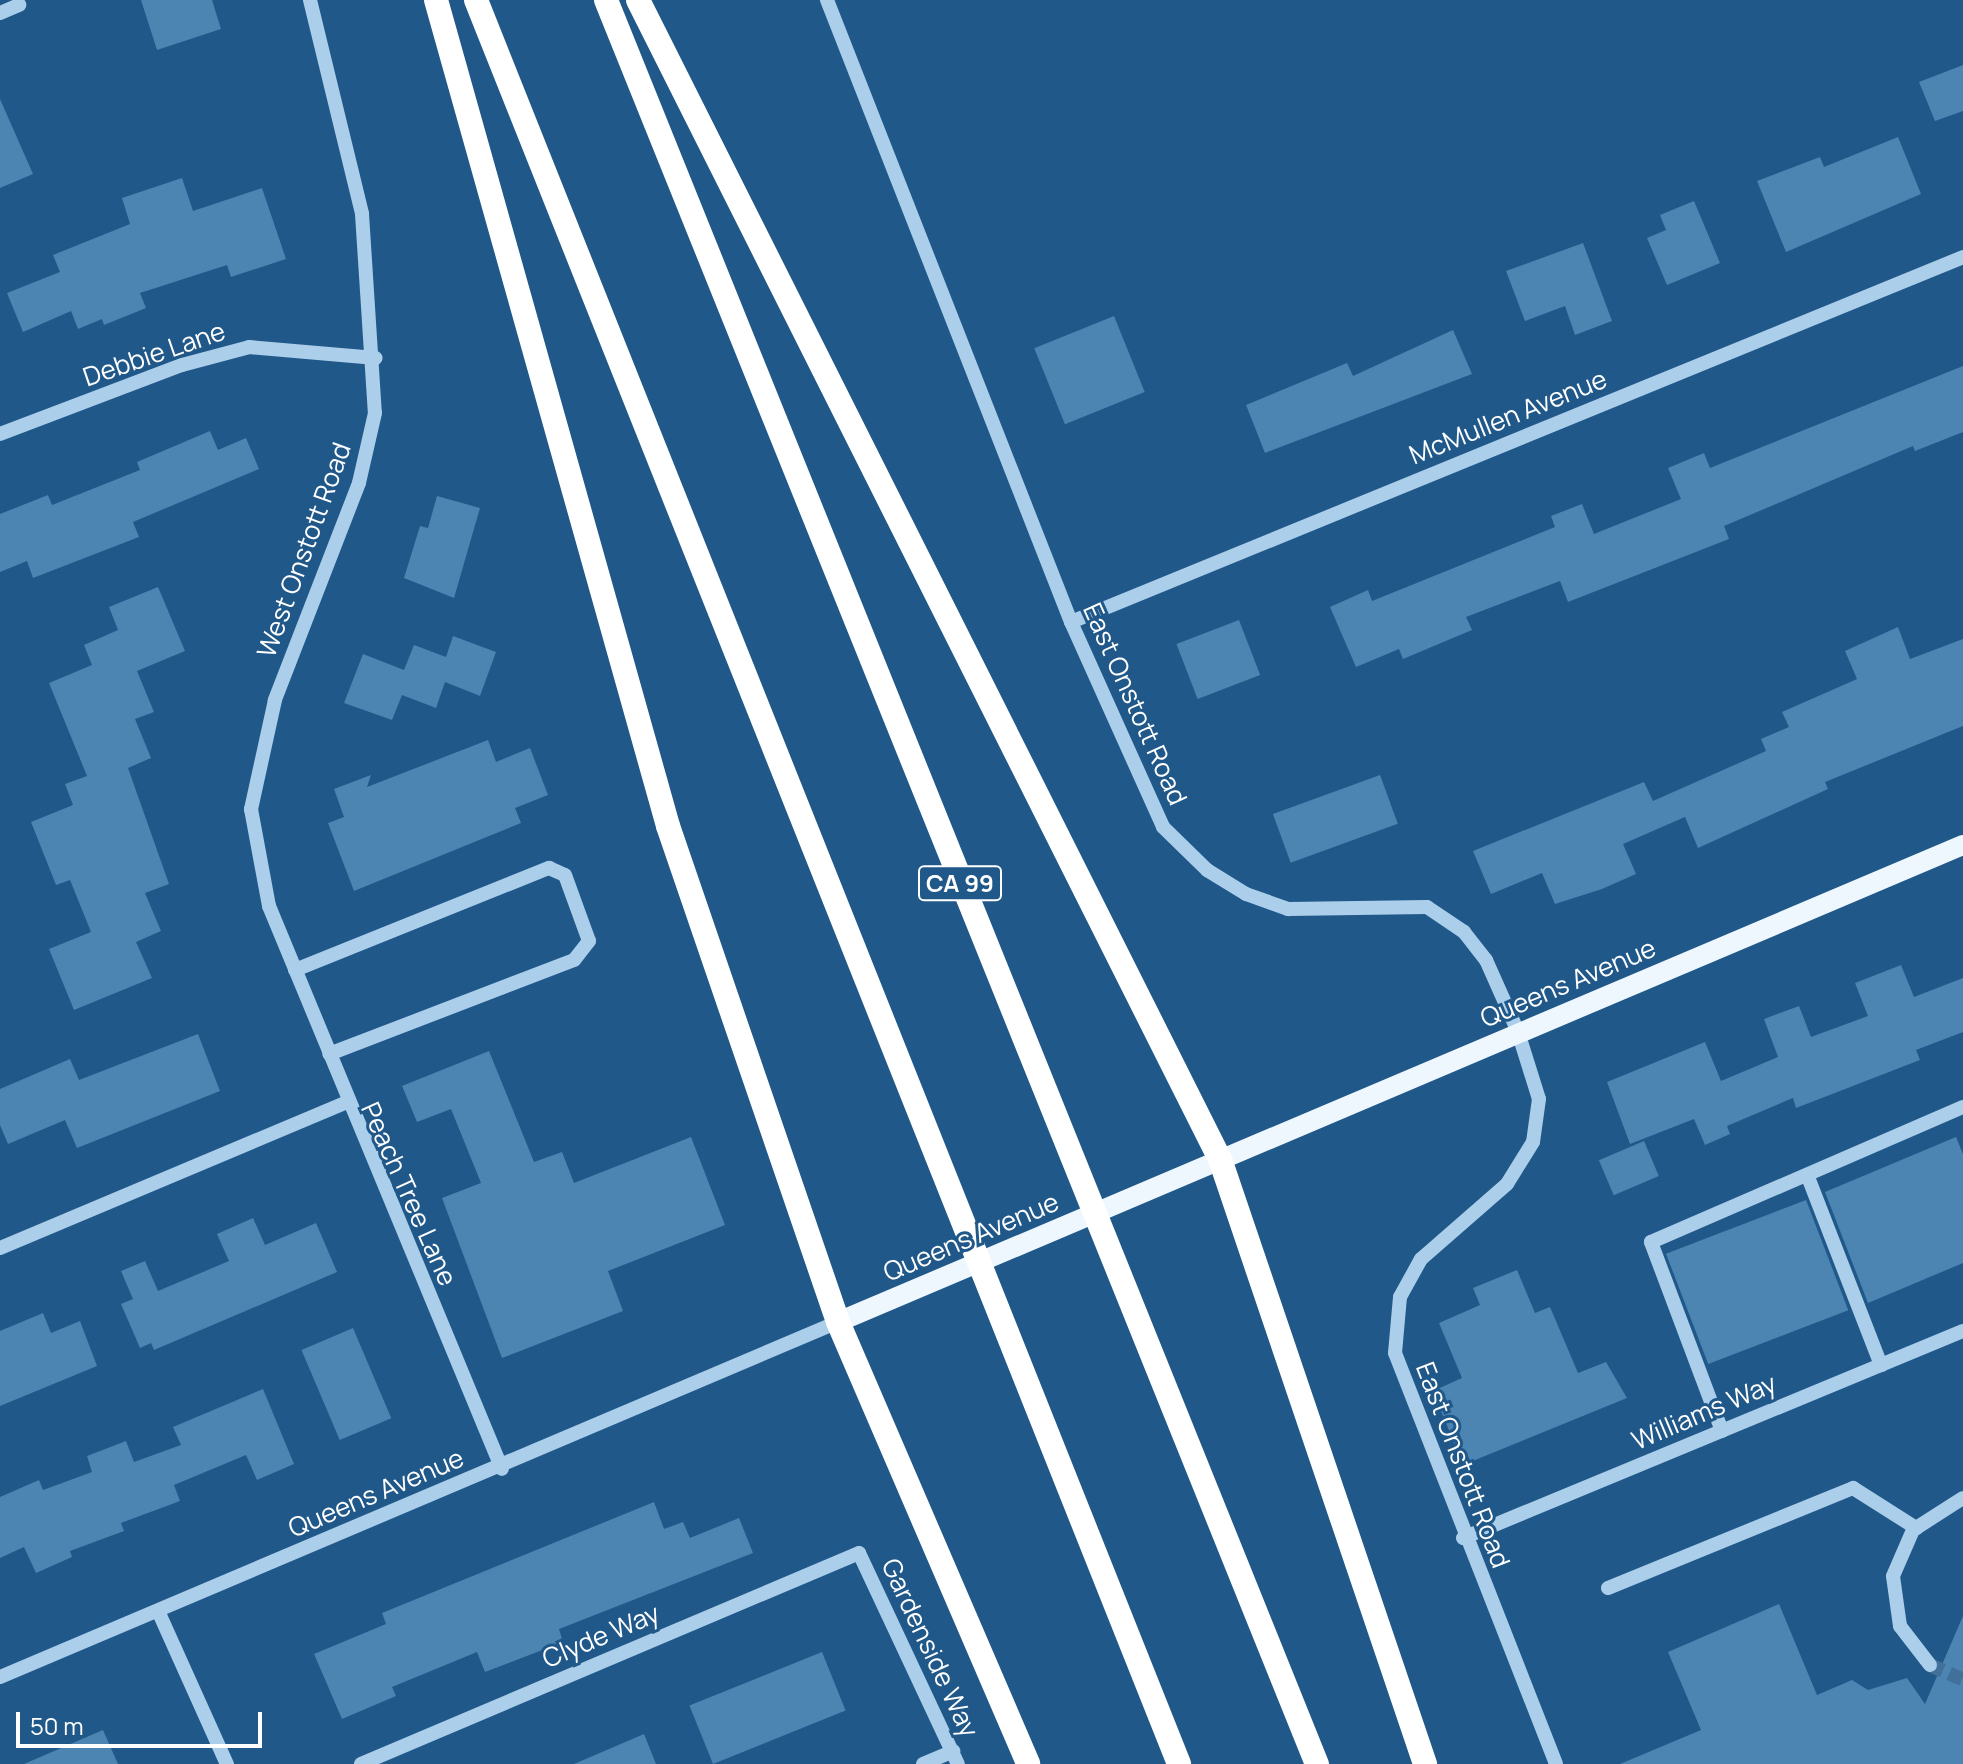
<!DOCTYPE html>
<html>
<head>
<meta charset="utf-8">
<style>
	body { margin:0 }
	#map { position:relative; width:1963px; height:1764px; overflow:hidden; background:#205889; font-family:Manrope,sans-serif }
	div>[style] { position:absolute }
	.building>* { inset:0; background:#4c84b2; transform-origin:0 0 }
	.minor-tunnel>* { height:14px; margin-top:-7px; transform-origin:0; background:repeating-linear-gradient(90deg,#41719b 0 14px,transparent 0 21px) }
	.minor>* { height:14px; margin:-7px; padding:0 7px; transform-origin:7px; border-radius:7px; background:#abceeb }
	.major>* { height:20px; margin:-10px; padding:0 10px; transform-origin:10px; border-radius:10px; background:#eff7fe }
	.highway>* { height:24px; margin:-12px; padding:0 12px; transform-origin:12px; border-radius:12px; background:#fff }
	span { translate:-50% -50%; white-space:nowrap; text-align:center; line-height:1.15; -webkit-text-stroke:6px #205889; paint-order:stroke }
	.shield-label span { padding:2px 6px; background:#205889; border:2px solid; border-radius:6px; -webkit-text-stroke-width:0 }
	.shield-label { font-size:24px; color:#fff; font-weight:700 }
	.street-label { font-size:26px; color:#fff }
	.scale { position:absolute; left:16px; top:1712px; width:246px; height:36px; box-sizing:border-box; border:4px solid #fff; border-top:0; padding-left:10px; font-size:24px; line-height:28px; white-space:nowrap; color:#fff; -webkit-text-stroke:6px #205889; paint-order:stroke }
</style>
</head>
<body>
<div id="map">
	<div class="building">
		<div style="clip-path:polygon(141px 0,212px 0,221px 29px,157px 50px)"></div>
		<div style="clip-path:polygon(1963px 65px,1963px 111px,1935px 121px,1919px 82px)"></div>
		<div style="clip-path:polygon(0 99px,33px 174px,0 188px)"></div>
		<div style="clip-path:polygon(1898px 137px,1921px 194px,1786px 252px,1757px 181px,1820px 157px,1824px 167px)"></div>
		<div style="clip-path:polygon(182px 178px,193px 211px,262px 188px,286px 259px,231px 277px,227px 265px,140px 293px,146px 308px,104px 325px,102px 319px,78px 329px,71px 311px,23px 332px,7px 293px,60px 272px,53px 255px,130px 224px,122px 198px)"></div>
		<div style="clip-path:polygon(1694px 201px,1720px 263px,1667px 285px,1647px 238px,1666px 230px,1660px 215px)"></div>
		<div style="clip-path:polygon(1583px 243px,1612px 321px,1575px 335px,1565px 306px,1525px 321px,1506px 271px)"></div>
		<div style="left:1114px;top:316px;width:82px;height:86px;rotate:68deg"></div>
		<div style="clip-path:polygon(1453px 330px,1472px 374px,1265px 453px,1246px 405px,1347px 363px,1353px 376px)"></div>
		<div style="clip-path:polygon(1963px 366px,1963px 432px,1915px 451px,1913px 446px,1724px 526px,1729px 539px,1568px 602px,1560px 581px,1466px 617px,1472px 630px,1403px 659px,1399px 649px,1356px 667px,1330px 607px,1368px 590px,1372px 601px,1555px 527px,1551px 516px,1582px 504px,1594px 534px,1681px 499px,1668px 468px,1704px 453px,1710px 468px)"></div>
		<div style="clip-path:polygon(210px 431px,218px 450px,246px 438px,259px 469px,133px 522px,139px 537px,33px 578px,27px 561px,0 572px,0 514px,48px 495px,52px 505px,140px 470px,137px 462px)"></div>
		<div style="clip-path:polygon(437px 496px,480px 508px,454px 598px,404px 578px,420px 526px,428px 528px)"></div>
		<div style="clip-path:polygon(158px 587px,185px 651px,137px 671px,154px 712px,135px 719px,151px 758px,128px 768px,169px 884px,145px 893px,161px 931px,136px 942px,152px 978px,74px 1010px,49px 949px,91px 932px,70px 880px,56px 885px,31px 822px,73px 805px,65px 784px,87px 776px,49px 683px,92px 665px,84px 645px,118px 630px,109px 607px)"></div>
		<div style="left:1239px;top:620px;width:59px;height:67px;rotate:69deg"></div>
		<div style="clip-path:polygon(1898px 627px,1910px 659px,1963px 639px,1963px 726px,1825px 782px,1828px 789px,1698px 848px,1685px 817px,1623px 844px,1636px 874px,1602px 889px,1555px 904px,1542px 873px,1491px 894px,1473px 851px,1644px 782px,1653px 801px,1766px 751px,1761px 739px,1789px 727px,1782px 712px,1857px 679px,1845px 651px)"></div>
		<div style="clip-path:polygon(453px 636px,496px 652px,480px 696px,445px 682px,436px 708px,402px 695px,392px 720px,344px 703px,363px 654px,404px 670px,414px 645px,446px 657px)"></div>
		<div style="clip-path:polygon(488px 740px,496px 762px,530px 748px,548px 795px,515px 808px,521px 823px,354px 891px,328px 823px,344px 817px,334px 789px,371px 775px,367px 787px)"></div>
		<div style="left:1380px;top:775px;width:52px;height:114px;rotate:70deg"></div>
		<div style="clip-path:polygon(1901px 965px,1914px 997px,1963px 978px,1963px 1032px,1916px 1050px,1920px 1060px,1796px 1108px,1793px 1098px,1727px 1126px,1730px 1134px,1705px 1145px,1694px 1119px,1630px 1144px,1607px 1082px,1705px 1042px,1721px 1081px,1778px 1057px,1764px 1019px,1799px 1006px,1811px 1037px,1868px 1016px,1855px 983px)"></div>
		<div style="clip-path:polygon(198px 1034px,220px 1091px,77px 1148px,65px 1120px,8px 1144px,0 1125px,0 1089px,70px 1059px,79px 1080px)"></div>
		<div style="clip-path:polygon(489px 1051px,534px 1162px,562px 1152px,574px 1183px,691px 1137px,725px 1225px,608px 1271px,623px 1311px,502px 1358px,442px 1198px,481px 1183px,451px 1109px,417px 1122px,402px 1086px)"></div>
		<div style="clip-path:polygon(1956px 1137px,1963px 1154px,1963px 1263px,1868px 1303px,1825px 1192px)"></div>
		<div style="left:1644px;top:1141px;width:38px;height:49px;rotate:67deg"></div>
		<div style="left:1806px;top:1200px;width:118px;height:150px;rotate:69deg"></div>
		<div style="clip-path:polygon(253px 1218px,265px 1245px,316px 1223px,337px 1272px,154px 1350px,151px 1343px,140px 1348px,121px 1304px,133px 1299px,121px 1271px,145px 1261px,158px 1291px,229px 1261px,217px 1234px)"></div>
		<div style="clip-path:polygon(1517px 1270px,1535px 1313px,1550px 1307px,1578px 1373px,1606px 1362px,1627px 1398px,1463px 1465px,1433px 1391px,1462px 1378px,1439px 1323px,1480px 1305px,1473px 1288px)"></div>
		<div style="clip-path:polygon(43px 1313px,51px 1333px,80px 1321px,97px 1366px,0 1406px,0 1331px)"></div>
		<div style="left:353px;top:1328px;width:98px;height:56px;rotate:67deg"></div>
		<div style="clip-path:polygon(263px 1389px,294px 1464px,257px 1480px,246px 1455px,174px 1485px,180px 1501px,121px 1523px,124px 1531px,70px 1551px,72px 1557px,36px 1573px,24px 1547px,0 1558px,0 1497px,39px 1480px,43px 1490px,92px 1472px,87px 1456px,126px 1441px,134px 1462px,181px 1445px,173px 1427px)"></div>
		<div style="clip-path:polygon(654px 1502px,664px 1529px,683px 1522px,690px 1538px,739px 1518px,753px 1553px,559px 1629px,563px 1642px,485px 1672px,477px 1652px,392px 1687px,396px 1696px,342px 1719px,314px 1654px,386px 1624px,382px 1613px)"></div>
		<div style="clip-path:polygon(1779px 1604px,1817px 1695px,1852px 1680px,1868px 1690px,1907px 1678px,1925px 1704px,1963px 1616px,1963px 1764px,1620px 1764px,1701px 1730px,1668px 1652px)"></div>
		<div style="left:822px;top:1652px;width:63px;height:143px;rotate:68deg"></div>
		<div style="clip-path:polygon(103px 1730px,118px 1764px,24px 1764px)"></div>
		<div style="clip-path:polygon(644px 1734px,656px 1764px,574px 1764px)"></div>
	</div>
	<div class="minor-tunnel">
		<div style="left:1930px;top:1665px;width:36px;rotate:24deg"></div>
	</div>
	<div class="minor">
		<div style="left:310px;top:0;width:220px;rotate:76.3deg"></div>
		<div style="left:362px;top:214px;width:199px;rotate:86.3deg"></div>
		<div style="left:375px;top:413px;width:72px;rotate:102.9deg"></div>
		<div style="left:359px;top:483px;width:233px;rotate:111.2deg"></div>
		<div style="left:275px;top:700px;width:112px;rotate:102.4deg"></div>
		<div style="left:251px;top:809px;width:99px;rotate:79.5deg"></div>
		<div style="left:269px;top:906px;width:609px;rotate:67.52deg"></div>
		<div style="left:827px;top:0;width:668px;rotate:68.58deg"></div>
		<div style="left:1071px;top:622px;width:225px;rotate:65.8deg"></div>
		<div style="left:1163px;top:827px;width:62px;rotate:44.3deg"></div>
		<div style="left:1207px;top:870px;width:46px;rotate:31.6deg"></div>
		<div style="left:1246px;top:894px;width:45px;rotate:19.7deg"></div>
		<div style="left:1288px;top:909px;width:139px;rotate:-0.8deg"></div>
		<div style="left:1427px;top:907px;width:45px;rotate:34deg"></div>
		<div style="left:1464px;top:932px;width:36px;rotate:52deg"></div>
		<div style="left:1486px;top:960px;width:79px;rotate:66deg"></div>
		<div style="left:1518px;top:1032px;width:70px;rotate:72.6deg"></div>
		<div style="left:1539px;top:1099px;width:43px;rotate:97.9deg"></div>
		<div style="left:1533px;top:1142px;width:49px;rotate:121.8deg"></div>
		<div style="left:1507px;top:1184px;width:114px;rotate:138.9deg"></div>
		<div style="left:1421px;top:1259px;width:43px;rotate:118.9deg"></div>
		<div style="left:1400px;top:1297px;width:56px;rotate:95.1deg"></div>
		<div style="left:1395px;top:1353px;width:441px;rotate:68.6deg"></div>
		<div style="left:0;top:13px;width:21px;rotate:-23deg"></div>
		<div style="left:0;top:434px;width:195px;rotate:-20.8deg"></div>
		<div style="left:182px;top:365px;width:69px;rotate:-15deg"></div>
		<div style="left:249px;top:347px;width:127px;rotate:5deg"></div>
		<div style="left:1071px;top:622px;width:964px;rotate:-22.25deg"></div>
		<div style="left:295px;top:970px;width:274px;rotate:-21.9deg"></div>
		<div style="left:549px;top:868px;width:17px;rotate:24deg"></div>
		<div style="left:565px;top:875px;width:70px;rotate:70deg"></div>
		<div style="left:589px;top:941px;width:24px;rotate:128deg"></div>
		<div style="left:574px;top:960px;width:262px;rotate:159deg"></div>
		<div style="left:1808px;top:1177px;width:202px;rotate:68.8deg"></div>
		<div style="left:0;top:1248px;width:377px;rotate:-22.8deg"></div>
		<div style="left:1722px;top:1431px;width:202px;rotate:-110.6deg"></div>
		<div style="left:1651px;top:1242px;width:340px;rotate:-23.4deg"></div>
		<div style="left:1463px;top:1538px;width:541px;rotate:-22.49deg"></div>
		<div style="left:1608px;top:1588px;width:265px;rotate:-22.2deg"></div>
		<div style="left:1853px;top:1488px;width:75px;rotate:32.4deg"></div>
		<div style="left:159px;top:1613px;width:166px;rotate:65.8deg"></div>
		<div style="left:1930px;top:1665px;width:49px;rotate:-127.6deg"></div>
		<div style="left:1900px;top:1626px;width:50px;rotate:-98deg"></div>
		<div style="left:1893px;top:1576px;width:50px;rotate:-66.5deg"></div>
		<div style="left:1913px;top:1530px;width:59px;rotate:-32.6deg"></div>
		<div style="left:0;top:1677px;width:910px;rotate:-22.96deg"></div>
		<div style="left:361px;top:1764px;width:541px;rotate:-22.96deg"></div>
		<div style="left:859px;top:1553px;width:233px;rotate:64.9deg"></div>
		<div style="left:923px;top:1764px;width:33px;rotate:-23deg"></div>
	</div>
	<div class="major">
		<div style="left:838px;top:1322px;width:1222px;rotate:-22.98deg"></div>
	</div>
	<div class="highway">
		<div style="left:436px;top:0;width:858px;rotate:74.31deg"></div>
		<div style="left:668px;top:826px;width:524px;rotate:71.08deg"></div>
		<div style="left:838px;top:1322px;width:481px;rotate:66.7deg"></div>
		<div style="left:476px;top:0;width:1899px;rotate:68.27deg"></div>
		<div style="left:606px;top:0;width:1902px;rotate:68.05deg"></div>
		<div style="left:638px;top:0;width:1297px;rotate:63.34deg"></div>
		<div style="left:1220px;top:1159px;width:639px;rotate:71.28deg"></div>
	</div>
	<div class="shield-label">
		<span style="left:960px;top:883px">CA 99</span>
	</div>
	<div class="street-label">
		<span style="left:154px;top:354px;rotate:-19deg">Debbie Lane</span>
		<span style="left:1508px;top:417px;rotate:-22deg">McMullen Avenue</span>
		<span style="left:304px;top:550px;rotate:-70deg">West Onstott Road</span>
		<span style="left:1135px;top:704px;rotate:66deg">East Onstott Road</span>
		<span style="left:1568px;top:983px;rotate:-23deg">Queens Avenue</span>
		<span style="left:409px;top:1194px;rotate:66deg">Peach Tree Lane</span>
		<span style="left:971px;top:1237px;rotate:-23deg">Queens Avenue</span>
		<span style="left:1704px;top:1412px;rotate:-23deg">Williams Way</span>
		<span style="left:1463px;top:1465px;rotate:69deg">East Onstott Road</span>
		<span style="left:376px;top:1493px;rotate:-23deg">Queens Avenue</span>
		<span style="left:601px;top:1636px;rotate:-23deg">Clyde Way</span>
		<span style="left:930px;top:1648px;rotate:65deg">Gardenside Way</span>
	</div>
	<div class="scale">50 m</div>
</div>
</body>
</html>
